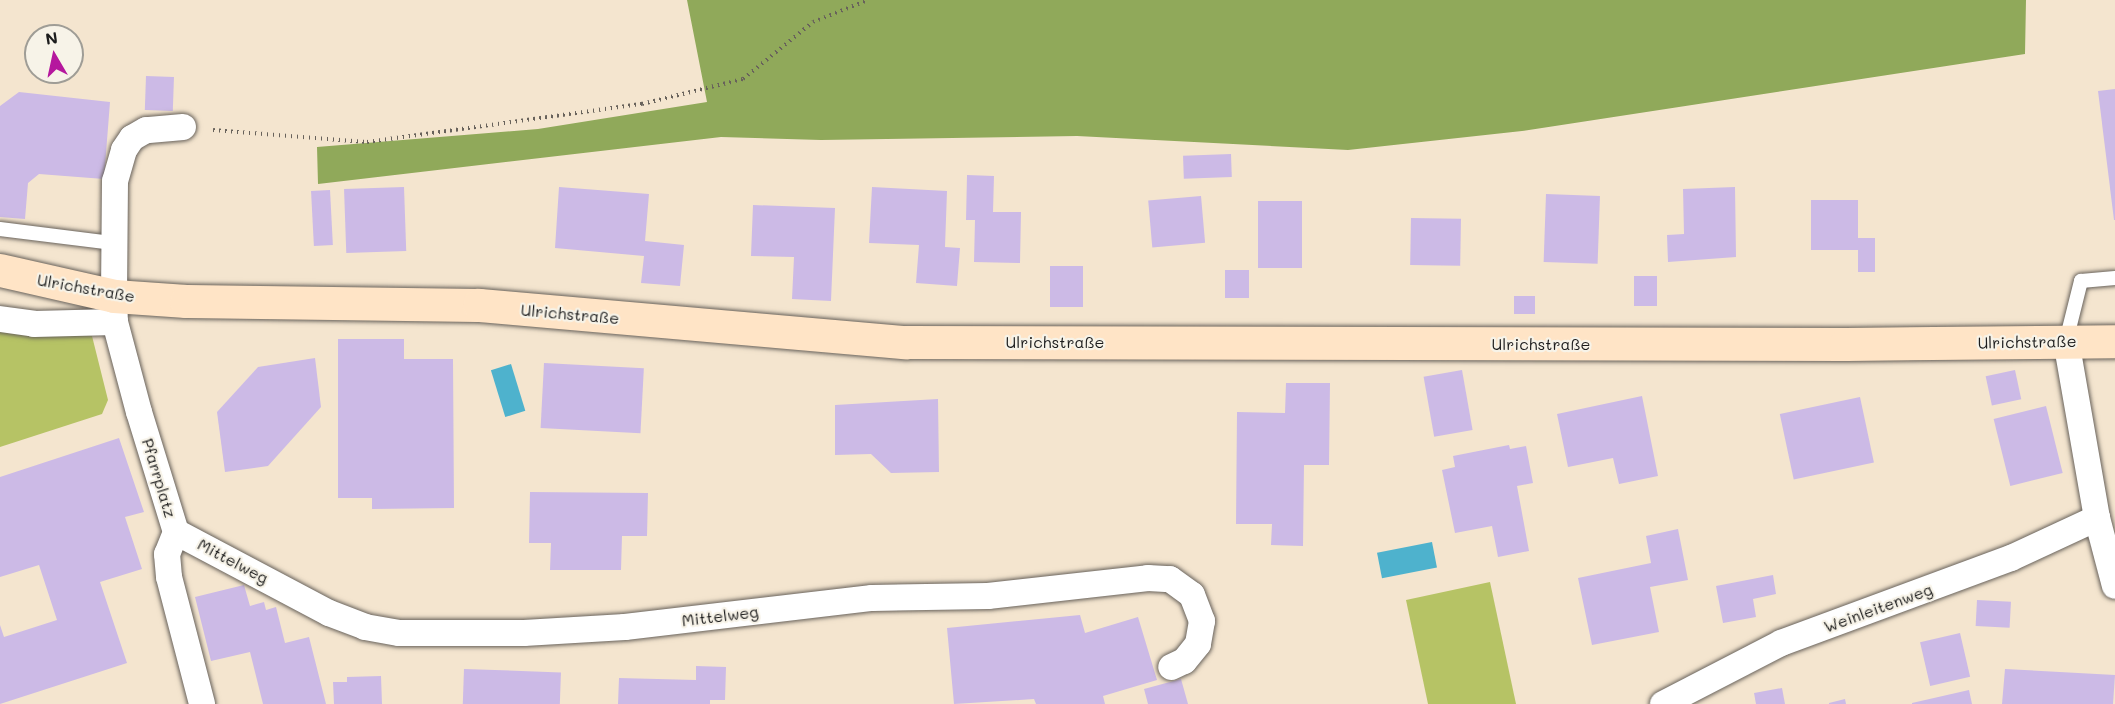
<!DOCTYPE html>
<html>
<head>
<meta charset="utf-8">
<style>
	body { margin:0 }
	#map { position:relative; width:2115px; height:704px; overflow:hidden; background:#f4e5cf; font-family:Mali,sans-serif }
	div>[style] { position:absolute }
	.green>* { inset:0; background:#b6c365 }
	.forest>* { inset:0; background:#90a95a }
	.water>* { inset:0; background:#4eb2cd; transform-origin:0 0 }
	.building>* { inset:0; background:#ccbae6; transform-origin:0 0 }
	.path>* { height:4px; margin-top:-2px; transform-origin:0; background:repeating-linear-gradient(90deg,#68625b 0 1.5px,transparent 0 6px) }
	.roads { filter:drop-shadow(0 0 2px #68625b) drop-shadow(0 0 2px #68625b) }
	.lane>* { height:14px; margin:-7px; padding:0 7px; transform-origin:7px; border-radius:7px; background:#fff }
	.street>* { height:26px; margin:-13px; padding:0 13px; transform-origin:13px; border-radius:13px; background:#fff }
	.secondary>* { height:33px; margin:-16.5px; padding:0 16.5px; transform-origin:16.5px; border-radius:16.5px; background:#ffe4c6 }
	span { translate:-50% -50%; white-space:nowrap; text-align:center; line-height:1.15; -webkit-text-stroke:4.5px #f7f3e8; paint-order:stroke }
	.street-label { font-size:16px; color:#1c1c1c }
	.north { position:absolute; left:24px; top:24px; width:60px; height:60px; box-sizing:border-box; background:#f7f3e8; border:2px solid #9f9d96; border-radius:50%; rotate:351deg; font-size:16px; font-weight:700; line-height:24px; text-align:center; color:#1c1c1c }
	.north::after { content:''; display:block; margin:auto; width:21px; height:27px; background:#b5179e; clip-path:polygon(50% 0,100% 100%,50% 72%,0 100%) }
</style>
</head>
<body>
<div id="map">
	<div class="green">
		<div style="clip-path:polygon(0 328px,81px 332px,92px 336px,108px 400px,102px 414px,0 447px)"></div>
		<div style="clip-path:polygon(1490px 582px,1516px 704px,1428px 704px,1406px 600px)"></div>
	</div>
	<div class="forest">
		<div style="clip-path:polygon(687px 0,2026px 0,2025px 54px,1522px 131px,1348px 150px,1077px 136px,821px 140px,721px 137px,318px 184px,317px 147px,538px 129px,707px 102px)"></div>
	</div>
	<div class="water">
		<div style="left:511px;top:364px;width:49px;height:21px;rotate:73deg"></div>
		<div style="left:1432px;top:542px;width:26px;height:56px;rotate:79deg"></div>
	</div>
	<div class="building">
		<div style="left:146px;top:76px;width:28px;height:34px;rotate:2deg"></div>
		<div style="clip-path:polygon(2115px 89px,2115px 220px,2114px 220px,2098px 91px)"></div>
		<div style="clip-path:polygon(19px 92px,110px 102px,104px 179px,39px 174px,28px 183px,25px 219px,0 217px,0 106px)"></div>
		<div style="left:1231px;top:154px;width:23px;height:48px;rotate:88deg"></div>
		<div style="clip-path:polygon(967px 175px,994px 176px,993px 212px,1021px 212px,1020px 263px,974px 262px,975px 220px,966px 220px)"></div>
		<div style="left:404px;top:187px;width:64px;height:60px;rotate:88deg"></div>
		<div style="clip-path:polygon(559px 187px,649px 194px,645px 241px,684px 245px,680px 286px,641px 283px,644px 256px,555px 248px)"></div>
		<div style="clip-path:polygon(872px 187px,947px 191px,945px 247px,960px 248px,957px 286px,916px 283px,919px 245px,869px 243px)"></div>
		<div style="clip-path:polygon(1735px 187px,1736px 257px,1668px 262px,1667px 235px,1684px 234px,1683px 189px)"></div>
		<div style="left:330px;top:190px;width:55px;height:19px;rotate:87deg"></div>
		<div style="left:1546px;top:194px;width:54px;height:68px;rotate:2deg"></div>
		<div style="left:1201px;top:196px;width:47px;height:53px;rotate:85deg"></div>
		<div style="clip-path:polygon(1811px 200px,1858px 200px,1858px 238px,1875px 238px,1875px 272px,1858px 272px,1858px 250px,1811px 250px)"></div>
		<div style="left:1258px;top:201px;width:44px;height:67px"></div>
		<div style="clip-path:polygon(753px 205px,835px 208px,831px 301px,792px 299px,794px 257px,751px 256px)"></div>
		<div style="left:1411px;top:218px;width:50px;height:47px;rotate:1deg"></div>
		<div style="left:1050px;top:266px;width:33px;height:41px"></div>
		<div style="left:1225px;top:270px;width:24px;height:28px"></div>
		<div style="left:1657px;top:276px;width:30px;height:23px;rotate:90deg"></div>
		<div style="left:1514px;top:296px;width:21px;height:18px"></div>
		<div style="clip-path:polygon(338px 339px,404px 339px,404px 359px,453px 359px,454px 508px,372px 509px,372px 498px,338px 498px)"></div>
		<div style="clip-path:polygon(315px 358px,321px 407px,268px 466px,225px 472px,217px 412px,258px 367px)"></div>
		<div style="left:544px;top:363px;width:100px;height:65px;rotate:3deg"></div>
		<div style="left:1462px;top:370px;width:61px;height:39px;rotate:80deg"></div>
		<div style="left:2015px;top:370px;width:30px;height:30px;rotate:78deg"></div>
		<div style="clip-path:polygon(1286px 383px,1330px 383px,1329px 465px,1304px 465px,1303px 546px,1271px 545px,1272px 524px,1236px 524px,1237px 412px,1285px 413px)"></div>
		<div style="clip-path:polygon(1642px 396px,1658px 476px,1619px 484px,1613px 458px,1568px 467px,1557px 414px)"></div>
		<div style="left:1860px;top:397px;width:67px;height:82px;rotate:78deg"></div>
		<div style="clip-path:polygon(938px 399px,939px 472px,891px 473px,871px 454px,835px 455px,835px 405px)"></div>
		<div style="left:2046px;top:406px;width:69px;height:54px;rotate:76deg"></div>
		<div style="clip-path:polygon(119px 438px,144px 512px,125px 517px,142px 569px,100px 582px,127px 663px,0 704px,0 625px,4px 637px,57px 620px,39px 565px,0 577px,0 477px)"></div>
		<div style="clip-path:polygon(1509px 445px,1510px 449px,1526px 446px,1533px 483px,1517px 486px,1529px 551px,1498px 557px,1492px 526px,1455px 533px,1442px 470px,1455px 467px,1453px 456px)"></div>
		<div style="clip-path:polygon(530px 492px,648px 493px,647px 536px,622px 536px,621px 570px,550px 570px,551px 543px,529px 543px)"></div>
		<div style="clip-path:polygon(1678px 529px,1688px 580px,1650px 587px,1659px 632px,1592px 645px,1578px 578px,1651px 563px,1646px 536px)"></div>
		<div style="clip-path:polygon(1773px 575px,1776px 594px,1753px 599px,1756px 617px,1723px 623px,1716px 586px)"></div>
		<div style="clip-path:polygon(244px 585px,250px 606px,264px 602px,266px 610px,276px 607px,285px 643px,309px 637px,326px 704px,263px 704px,250px 652px,211px 661px,195px 597px)"></div>
		<div style="left:1977px;top:600px;width:34px;height:26px;rotate:3deg"></div>
		<div style="clip-path:polygon(1080px 615px,1085px 633px,1138px 617px,1157px 680px,1103px 696px,1105px 704px,1036px 704px,1034px 699px,954px 704px,947px 628px)"></div>
		<div style="left:1960px;top:633px;width:45px;height:41px;rotate:77deg"></div>
		<div style="clip-path:polygon(696px 666px,726px 667px,725px 700px,710px 700px,710px 704px,618px 704px,619px 678px,696px 680px)"></div>
		<div style="left:464px;top:669px;width:97px;height:35px;rotate:2deg"></div>
		<div style="clip-path:polygon(2005px 669px,2115px 675px,2113px 704px,2002px 704px)"></div>
		<div style="clip-path:polygon(381px 676px,382px 704px,334px 704px,333px 682px,347px 682px,347px 677px)"></div>
		<div style="clip-path:polygon(1181px 679px,1188px 704px,1148px 704px,1144px 689px)"></div>
		<div style="clip-path:polygon(1782px 688px,1785px 704px,1756px 704px,1754px 693px)"></div>
		<div style="clip-path:polygon(1969px 690px,1972px 704px,1912px 704px,1912px 703px)"></div>
		<div style="clip-path:polygon(1845px 699px,1846px 704px,1829px 704px,1829px 703px)"></div>
	</div>
	<div class="path">
		<div style="left:213px;top:130px;width:154px;rotate:4.5deg"></div>
		<div style="left:367px;top:142px;width:278px;rotate:-7.9deg"></div>
		<div style="left:642px;top:104px;width:104px;rotate:-13.9deg"></div>
		<div style="left:743px;top:79px;width:90px;rotate:-39.2deg"></div>
		<div style="left:813px;top:22px;width:59px;rotate:-21.8deg"></div>
	</div>
	<div class="roads">
		<div class="lane">
			<div style="left:0;top:229px;width:114px;rotate:7.1deg"></div>
			<div style="left:2066px;top:341px;width:62px;rotate:-76deg"></div>
			<div style="left:2081px;top:281px;width:34px;rotate:-5deg"></div>
		</div>
		<div class="street">
			<div style="left:183px;top:127px;width:37px;rotate:175deg"></div>
			<div style="left:146px;top:130px;width:16px;rotate:150deg"></div>
			<div style="left:132px;top:138px;width:14px;rotate:124deg"></div>
			<div style="left:124px;top:150px;width:32px;rotate:106deg"></div>
			<div style="left:115px;top:181px;width:115px;rotate:90.5deg"></div>
			<div style="left:114px;top:296px;width:26px;rotate:88deg"></div>
			<div style="left:115px;top:322px;width:93px;rotate:75.1deg"></div>
			<div style="left:139px;top:412px;width:126px;rotate:72.9deg"></div>
			<div style="left:176px;top:532px;width:24px;rotate:112deg"></div>
			<div style="left:167px;top:554px;width:23px;rotate:85deg"></div>
			<div style="left:169px;top:577px;width:131px;rotate:75.4deg"></div>
			<div style="left:0;top:319px;width:34px;rotate:8deg"></div>
			<div style="left:34px;top:324px;width:81px;rotate:-1.4deg"></div>
			<div style="left:2097px;top:518px;width:70px;rotate:75.2deg"></div>
			<div style="left:176px;top:532px;width:173px;rotate:27.9deg"></div>
			<div style="left:329px;top:613px;width:39px;rotate:21deg"></div>
			<div style="left:365px;top:627px;width:35px;rotate:10deg"></div>
			<div style="left:399px;top:633px;width:125px"></div>
			<div style="left:524px;top:633px;width:101px;rotate:-3.4deg"></div>
			<div style="left:625px;top:627px;width:249px;rotate:-6.7deg"></div>
			<div style="left:872px;top:598px;width:116px;rotate:-1deg"></div>
			<div style="left:988px;top:596px;width:161px;rotate:-6.4deg"></div>
			<div style="left:1148px;top:578px;width:22px;rotate:3deg"></div>
			<div style="left:1170px;top:579px;width:27px;rotate:36deg"></div>
			<div style="left:1192px;top:595px;width:28px;rotate:69deg"></div>
			<div style="left:1202px;top:621px;width:23px;rotate:100deg"></div>
			<div style="left:1198px;top:644px;width:22px;rotate:129deg"></div>
			<div style="left:1184px;top:661px;width:14px;rotate:155deg"></div>
			<div style="left:1663px;top:704px;width:133px;rotate:-27.3deg"></div>
			<div style="left:1781px;top:643px;width:245px;rotate:-20.3deg"></div>
			<div style="left:2011px;top:558px;width:95px;rotate:-24.9deg"></div>
			<div style="left:2097px;top:518px;width:180px;rotate:-99.9deg"></div>
		</div>
		<div class="secondary">
			<div style="left:0;top:270px;width:117px;rotate:12.8deg"></div>
			<div style="left:114px;top:296px;width:72px;rotate:4deg"></div>
			<div style="left:186px;top:301px;width:293px;rotate:0.8deg"></div>
			<div style="left:479px;top:305px;width:428px;rotate:5deg"></div>
			<div style="left:905px;top:342px;width:941px;rotate:0.12deg"></div>
			<div style="left:1846px;top:344px;width:269px;rotate:-0.6deg"></div>
		</div>
	</div>
	<div class="street-label">
		<span style="left:86px;top:288px;rotate:10deg">Ulrichstraße</span>
		<span style="left:570px;top:314px;rotate:5deg">Ulrichstraße</span>
		<span style="left:1055px;top:342px">Ulrichstraße</span>
		<span style="left:2027px;top:342px;rotate:-1deg">Ulrichstraße</span>
		<span style="left:1541px;top:344px">Ulrichstraße</span>
		<span style="left:159px;top:478px;rotate:73deg">Pfarrplatz</span>
		<span style="left:233px;top:561px;rotate:28deg">Mittelweg</span>
		<span style="left:1878px;top:608px;rotate:-20deg">Weinleitenweg</span>
		<span style="left:720px;top:616px;rotate:-7deg">Mittelweg</span>
	</div>
	<div class="north">N</div>
</div>
</body>
</html>
